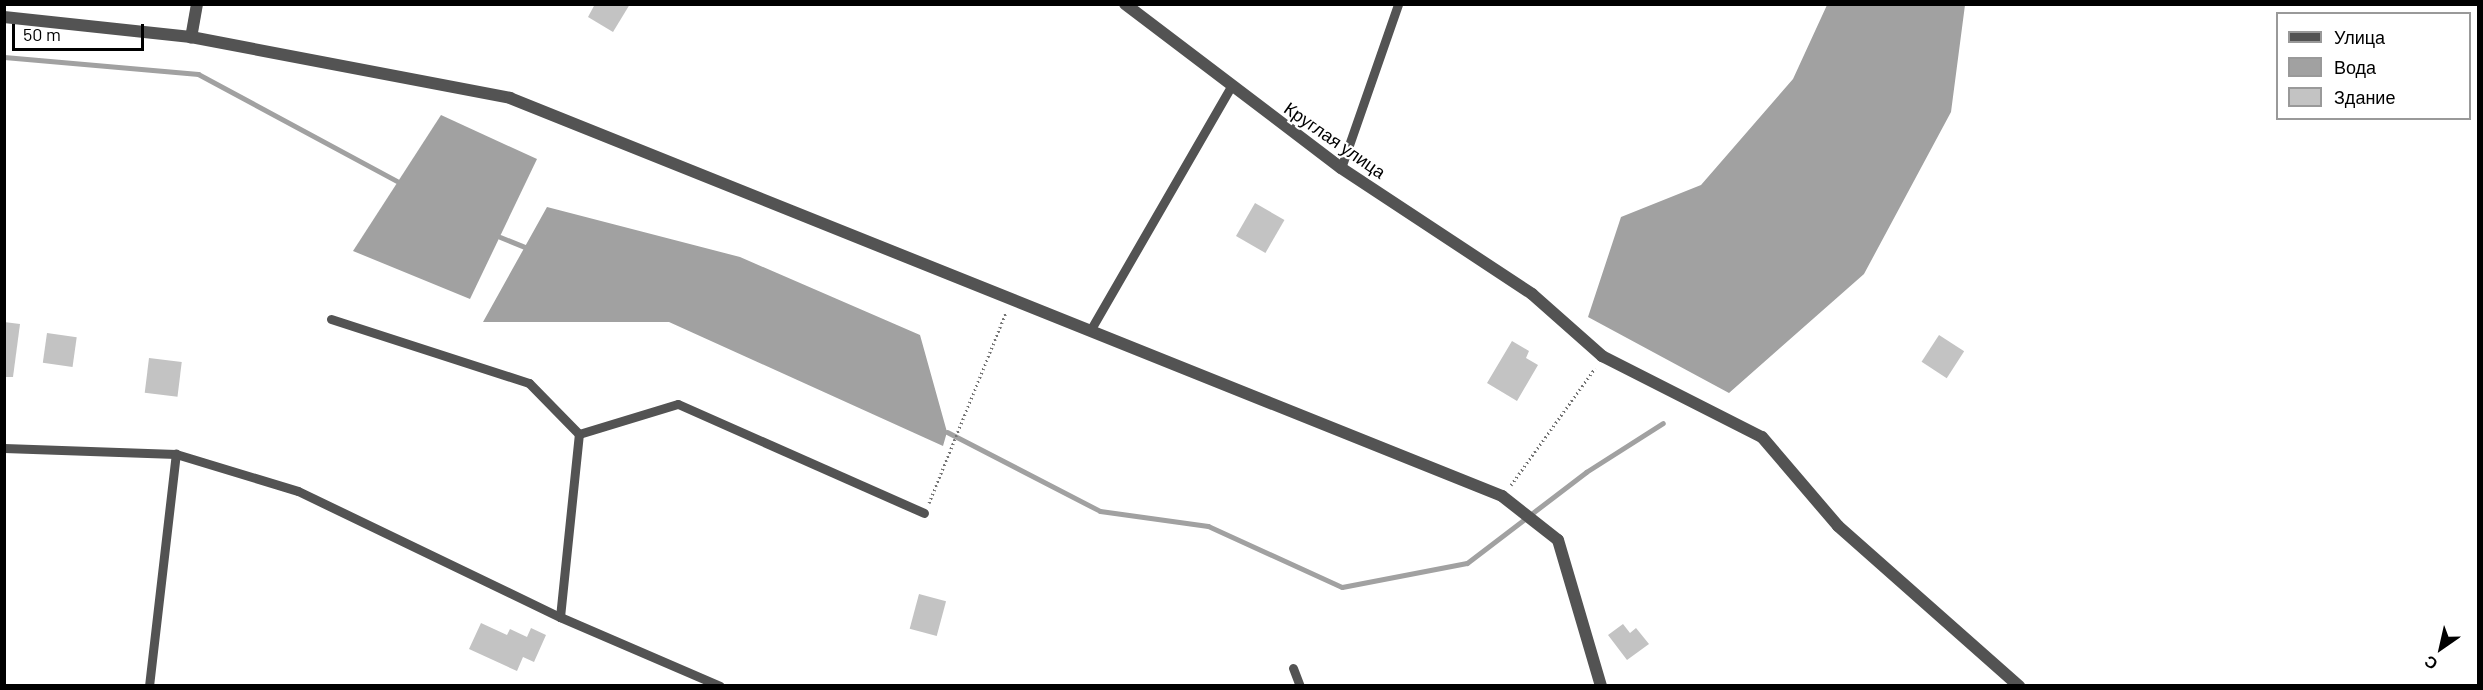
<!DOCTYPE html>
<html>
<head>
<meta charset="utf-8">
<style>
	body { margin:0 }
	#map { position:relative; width:2483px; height:690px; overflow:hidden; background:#fff; font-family:Barlow,sans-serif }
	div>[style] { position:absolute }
	.water>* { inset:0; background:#a1a1a1 }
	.stream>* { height:5px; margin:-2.5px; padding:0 2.5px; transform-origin:2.5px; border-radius:2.5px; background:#a1a1a1 }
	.building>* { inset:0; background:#c3c3c3; transform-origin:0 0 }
	.path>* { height:3px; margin-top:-1.5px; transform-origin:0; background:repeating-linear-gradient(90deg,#757575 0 1.5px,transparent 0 4.5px) }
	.service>* { height:9px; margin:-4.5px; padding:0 4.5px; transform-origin:4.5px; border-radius:4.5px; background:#535353 }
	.minor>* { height:12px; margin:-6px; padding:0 6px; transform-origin:6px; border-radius:6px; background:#535353 }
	span { translate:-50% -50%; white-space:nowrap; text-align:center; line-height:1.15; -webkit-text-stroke:4.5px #fff; paint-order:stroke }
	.street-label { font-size:18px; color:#000 }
	.frame { position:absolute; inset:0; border:6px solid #000; pointer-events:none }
	.legend { position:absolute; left:2276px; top:12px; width:195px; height:108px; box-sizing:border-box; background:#fff; border:2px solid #999; margin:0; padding:8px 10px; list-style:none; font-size:18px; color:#000 }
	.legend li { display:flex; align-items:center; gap:12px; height:30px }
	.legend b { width:30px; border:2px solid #999 }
	.north { position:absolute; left:2411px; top:618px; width:60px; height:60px; -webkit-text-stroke:4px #fff; paint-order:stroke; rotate:214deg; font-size:16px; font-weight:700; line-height:24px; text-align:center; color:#000 }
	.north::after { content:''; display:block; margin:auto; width:21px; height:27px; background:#000; clip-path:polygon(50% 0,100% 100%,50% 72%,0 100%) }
	.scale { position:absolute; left:12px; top:24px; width:132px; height:27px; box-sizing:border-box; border:3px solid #000; border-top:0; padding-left:8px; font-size:18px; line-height:21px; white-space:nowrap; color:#000; -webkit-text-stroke:4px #fff; paint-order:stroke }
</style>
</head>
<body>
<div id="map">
	<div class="water">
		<div style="clip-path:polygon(1827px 5px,1965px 5px,1951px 112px,1864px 274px,1729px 393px,1588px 317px,1621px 217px,1701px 185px,1793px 79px)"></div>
		<div style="clip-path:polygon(441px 115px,537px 159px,470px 299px,353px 251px)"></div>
		<div style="clip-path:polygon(547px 207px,740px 257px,920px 335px,947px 432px,943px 446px,669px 322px,483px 322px)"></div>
	</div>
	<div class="stream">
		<div style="left:4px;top:57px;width:195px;rotate:5deg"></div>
		<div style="left:198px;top:74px;width:226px;rotate:28.3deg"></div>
		<div style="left:500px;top:237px;width:27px;rotate:22deg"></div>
		<div style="left:947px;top:432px;width:172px;rotate:27.3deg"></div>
		<div style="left:1100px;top:511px;width:109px;rotate:7.9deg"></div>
		<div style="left:1208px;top:526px;width:147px;rotate:24.5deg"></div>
		<div style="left:1342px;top:587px;width:127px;rotate:-10.9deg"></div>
		<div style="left:1467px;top:563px;width:150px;rotate:-37.4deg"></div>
		<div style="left:1586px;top:472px;width:91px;rotate:-32.5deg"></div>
	</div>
	<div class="building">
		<div style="clip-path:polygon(595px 4px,630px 4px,613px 32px,588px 17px)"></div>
		<div style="left:1255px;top:203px;width:34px;height:38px;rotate:30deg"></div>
		<div style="clip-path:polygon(4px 322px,20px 324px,13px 377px,4px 377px)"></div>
		<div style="left:47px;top:333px;width:30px;height:30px;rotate:8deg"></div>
		<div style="left:1939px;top:335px;width:30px;height:32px;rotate:33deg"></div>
		<div style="clip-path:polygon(1512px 341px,1529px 351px,1526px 358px,1538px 365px,1517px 401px,1487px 383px)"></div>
		<div style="left:149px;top:358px;width:33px;height:35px;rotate:7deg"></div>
		<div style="left:919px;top:594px;width:28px;height:36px;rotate:15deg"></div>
		<div style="clip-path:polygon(481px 623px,507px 635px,510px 629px,527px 637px,531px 628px,546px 635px,534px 662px,523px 657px,517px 671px,469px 649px)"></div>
		<div style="clip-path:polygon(1623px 624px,1630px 633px,1636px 628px,1649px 644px,1627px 660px,1608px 635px)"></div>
	</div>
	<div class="path">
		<div style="left:1511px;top:485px;width:144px;rotate:-54.3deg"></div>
		<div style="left:929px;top:503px;width:206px;rotate:-68deg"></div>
	</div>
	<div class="service">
		<div style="left:1341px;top:168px;width:174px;rotate:-70.8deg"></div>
		<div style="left:331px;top:319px;width:208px;rotate:17.9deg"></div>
		<div style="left:529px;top:383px;width:71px;rotate:45.6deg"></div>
		<div style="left:1091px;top:329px;width:278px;rotate:-60deg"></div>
		<div style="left:4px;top:448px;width:172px;rotate:2deg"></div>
		<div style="left:176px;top:454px;width:127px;rotate:16.9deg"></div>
		<div style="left:298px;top:491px;width:291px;rotate:25.7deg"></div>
		<div style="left:560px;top:617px;width:174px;rotate:23.3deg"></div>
		<div style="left:560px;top:617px;width:184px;rotate:-84.1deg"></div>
		<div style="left:579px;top:434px;width:103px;rotate:-16.9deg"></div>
		<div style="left:678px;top:404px;width:269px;rotate:23.9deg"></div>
		<div style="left:1293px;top:668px;width:19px;rotate:69deg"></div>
		<div style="left:149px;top:686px;width:234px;rotate:-83.4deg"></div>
	</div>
	<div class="minor">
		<div style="left:197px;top:4px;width:34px;rotate:100deg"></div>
		<div style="left:191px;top:37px;width:325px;rotate:10.8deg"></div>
		<div style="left:510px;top:98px;width:1069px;rotate:21.86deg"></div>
		<div style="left:1502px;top:496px;width:71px;rotate:38.2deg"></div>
		<div style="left:1558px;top:540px;width:152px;rotate:73.6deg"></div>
		<div style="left:1125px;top:4px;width:271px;rotate:37.2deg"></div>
		<div style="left:1341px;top:168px;width:229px;rotate:33.4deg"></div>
		<div style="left:1532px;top:294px;width:94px;rotate:41.5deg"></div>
		<div style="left:1602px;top:356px;width:179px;rotate:26.9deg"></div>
		<div style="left:1762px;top:437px;width:117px;rotate:49.5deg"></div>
		<div style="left:1838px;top:526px;width:242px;rotate:41.5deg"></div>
		<div style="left:4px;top:17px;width:188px;rotate:6.1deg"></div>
	</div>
	<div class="street-label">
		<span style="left:1335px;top:140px;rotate:35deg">Круглая улица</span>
	</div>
	<div class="frame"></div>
	<ul class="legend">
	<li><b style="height:8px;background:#535353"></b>Улица</li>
	<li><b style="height:16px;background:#a1a1a1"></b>Вода</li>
	<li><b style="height:16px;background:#c3c3c3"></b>Здание</li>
	</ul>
	<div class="north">С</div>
	<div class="scale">50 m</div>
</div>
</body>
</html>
